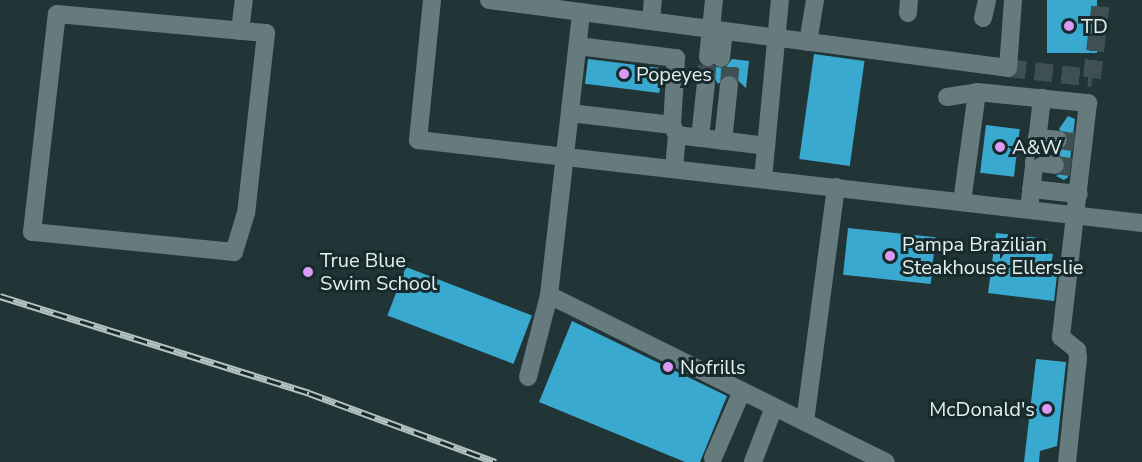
<!DOCTYPE html>
<html>
<head>
<meta charset="utf-8">
<style>
	body { margin:0 }
	#map { position:relative; width:1142px; height:462px; overflow:hidden; background:#213436; font-family:"Nunito Sans",sans-serif }
	div>[style] { position:absolute }
	.building>* { inset:0; background:#3aa9d0; transform-origin:0 0 }
	.minor-tunnel>* { height:18px; margin-top:-9px; transform-origin:0; background:repeating-linear-gradient(90deg,#3e5052 0 18px,transparent 0 27px) }
	.minor>* { height:18px; margin:-9px; padding:0 9px; transform-origin:9px; border-radius:9px; background:#667b7d }
	.rail>* { height:7px; margin-top:-3.5px; transform-origin:0; background:repeating-linear-gradient(90deg,#172a2c 0 14px,#b4c1c3 0 28px); box-sizing:border-box; border-block:2px solid #b4c1c3 }
	.dots>* { width:16px; height:16px; translate:-50% -50%; box-sizing:border-box; border:3px solid #172a2c; border-radius:50% }
	span { translate:-50% -50%; white-space:nowrap; text-align:center; line-height:1.15; -webkit-text-stroke:6px #172a2c; paint-order:stroke }
	.poi-label { font-size:20px; color:#e4eff0 }
	.left { translate:0 -50%; text-align:left }
	.right { translate:-100% -50%; text-align:right }
</style>
</head>
<body>
<div id="map">
	<div class="building">
		<div style="left:1047px;top:0;width:50px;height:53px"></div>
		<div style="left:814px;top:54px;width:51px;height:106px;rotate:8deg"></div>
		<div style="left:588px;top:59px;width:75px;height:25px;rotate:7deg"></div>
		<div style="clip-path:polygon(732px 59px,749px 61px,746px 88px,731px 74px,718px 84px,712px 74px,699px 74px,700px 65px,725px 68px)"></div>
		<div style="clip-path:polygon(1068px 116px,1075px 119px,1068px 177px,1064px 180px,1056px 176px,1064px 171px,1066px 161px,1056px 154px,1069px 142px,1059px 129px)"></div>
		<div style="left:986px;top:125px;width:34px;height:48px;rotate:7deg"></div>
		<div style="left:848px;top:228px;width:88px;height:47px;rotate:6deg"></div>
		<div style="clip-path:polygon(996px 233px,1047px 239px,1045px 253px,1053px 254px,1051px 265px,1058px 266px,1054px 301px,988px 293px)"></div>
		<div style="left:406px;top:267px;width:135px;height:52px;rotate:21deg"></div>
		<div style="clip-path:polygon(572px 321px,727px 396px,700px 462px,685px 462px,539px 402px)"></div>
		<div style="clip-path:polygon(1036px 359px,1066px 362px,1057px 446px,1040px 451px,1039px 462px,1024px 462px)"></div>
	</div>
	<div class="minor-tunnel">
		<div style="left:1008px;top:68px;width:85px;rotate:6.8deg"></div>
		<div style="left:1092px;top:78px;width:79px;rotate:-83.4deg"></div>
		<div style="left:706px;top:83px;width:26px;rotate:-86deg"></div>
		<div style="left:729px;top:85px;width:26px;rotate:-86deg"></div>
		<div style="left:1058px;top:140px;width:16px;rotate:7deg"></div>
		<div style="left:1055px;top:165px;width:16px;rotate:7deg"></div>
	</div>
	<div class="minor">
		<div style="left:432px;top:0;width:141px;rotate:95.7deg"></div>
		<div style="left:418px;top:140px;width:729px;rotate:6.54deg"></div>
		<div style="left:489px;top:0;width:523px;rotate:7.46deg"></div>
		<div style="left:1008px;top:68px;width:68px;rotate:-85.8deg"></div>
		<div style="left:908px;top:13px;width:13px;rotate:-86deg"></div>
		<div style="left:57px;top:14px;width:210px;rotate:5.2deg"></div>
		<div style="left:266px;top:33px;width:181px;rotate:96.3deg"></div>
		<div style="left:246px;top:213px;width:41px;rotate:107.1deg"></div>
		<div style="left:234px;top:252px;width:203px;rotate:-174.3deg"></div>
		<div style="left:32px;top:232px;width:219px;rotate:-83.5deg"></div>
		<div style="left:983px;top:18px;width:18px;rotate:-77deg"></div>
		<div style="left:651px;top:21px;width:21px;rotate:-85deg"></div>
		<div style="left:240px;top:31px;width:31px;rotate:-83deg"></div>
		<div style="left:808px;top:42px;width:43px;rotate:-80.5deg"></div>
		<div style="left:578px;top:46px;width:99px;rotate:7deg"></div>
		<div style="left:676px;top:58px;width:67px;rotate:93.4deg"></div>
		<div style="left:672px;top:125px;width:11px;rotate:63deg"></div>
		<div style="left:708px;top:57px;width:57px;rotate:-84deg"></div>
		<div style="left:721px;top:58px;width:27px;rotate:-84deg"></div>
		<div style="left:947px;top:97px;width:30px;rotate:-9deg"></div>
		<div style="left:977px;top:92px;width:112px;rotate:5.7deg"></div>
		<div style="left:1088px;top:103px;width:236px;rotate:96.6deg"></div>
		<div style="left:1061px;top:337px;width:21px;rotate:39deg"></div>
		<div style="left:1077px;top:350px;width:8px;rotate:83deg"></div>
		<div style="left:1078px;top:358px;width:105px;rotate:96deg"></div>
		<div style="left:570px;top:113px;width:103px;rotate:6.7deg"></div>
		<div style="left:700px;top:138px;width:55px;rotate:-83.8deg"></div>
		<div style="left:1037px;top:138px;width:21px;rotate:5deg"></div>
		<div style="left:723px;top:141px;width:56px;rotate:-83.9deg"></div>
		<div style="left:1034px;top:162px;width:21px;rotate:8deg"></div>
		<div style="left:674px;top:169px;width:34px;rotate:-85deg"></div>
		<div style="left:677px;top:135px;width:90px;rotate:7deg"></div>
		<div style="left:763px;top:179px;width:180px;rotate:-84.6deg"></div>
		<div style="left:1031px;top:189px;width:48px;rotate:5.9deg"></div>
		<div style="left:962px;top:202px;width:111px;rotate:-82.2deg"></div>
		<div style="left:1029px;top:209px;width:112px;rotate:-83.3deg"></div>
		<div style="left:549px;top:295px;width:376px;rotate:26.4deg"></div>
		<div style="left:528px;top:377px;width:85px;rotate:-75.6deg"></div>
		<div style="left:549px;top:295px;width:285px;rotate:-83.5deg"></div>
		<div style="left:805px;top:422px;width:237px;rotate:-82.5deg"></div>
		<div style="left:713px;top:458px;width:73px;rotate:-66.6deg"></div>
		<div style="left:753px;top:462px;width:59px;rotate:-69.1deg"></div>
	</div>
	<div class="rail">
		<div style="left:0;top:296px;width:324px;rotate:17.4deg"></div>
		<div style="left:309px;top:393px;width:199px;rotate:20.3deg"></div>
	</div>
	<div class="dots">
		<div style="left:1069px;top:26px;background:#da9af6"></div>
		<div style="left:624px;top:74px;background:#da9af6"></div>
		<div style="left:1000px;top:147px;background:#da9af6"></div>
		<div style="left:890px;top:256px;background:#da9af6"></div>
		<div style="left:308px;top:272px;background:#da9af6"></div>
		<div style="left:668px;top:367px;background:#da9af6"></div>
		<div style="left:1047px;top:409px;background:#da9af6"></div>
	</div>
	<div class="poi-label">
		<span class="left" style="left:1081px;top:26px">TD</span>
		<span class="left" style="left:636px;top:74px">Popeyes</span>
		<span class="left" style="left:1012px;top:147px">A&amp;W</span>
		<span class="left" style="left:902px;top:256px">Pampa Brazilian<br>Steakhouse Ellerslie</span>
		<span class="left" style="left:320px;top:272px">True Blue<br>Swim School</span>
		<span class="left" style="left:680px;top:367px">Nofrills</span>
		<span class="right" style="left:1035px;top:409px">McDonald's</span>
	</div>
</div>
</body>
</html>
